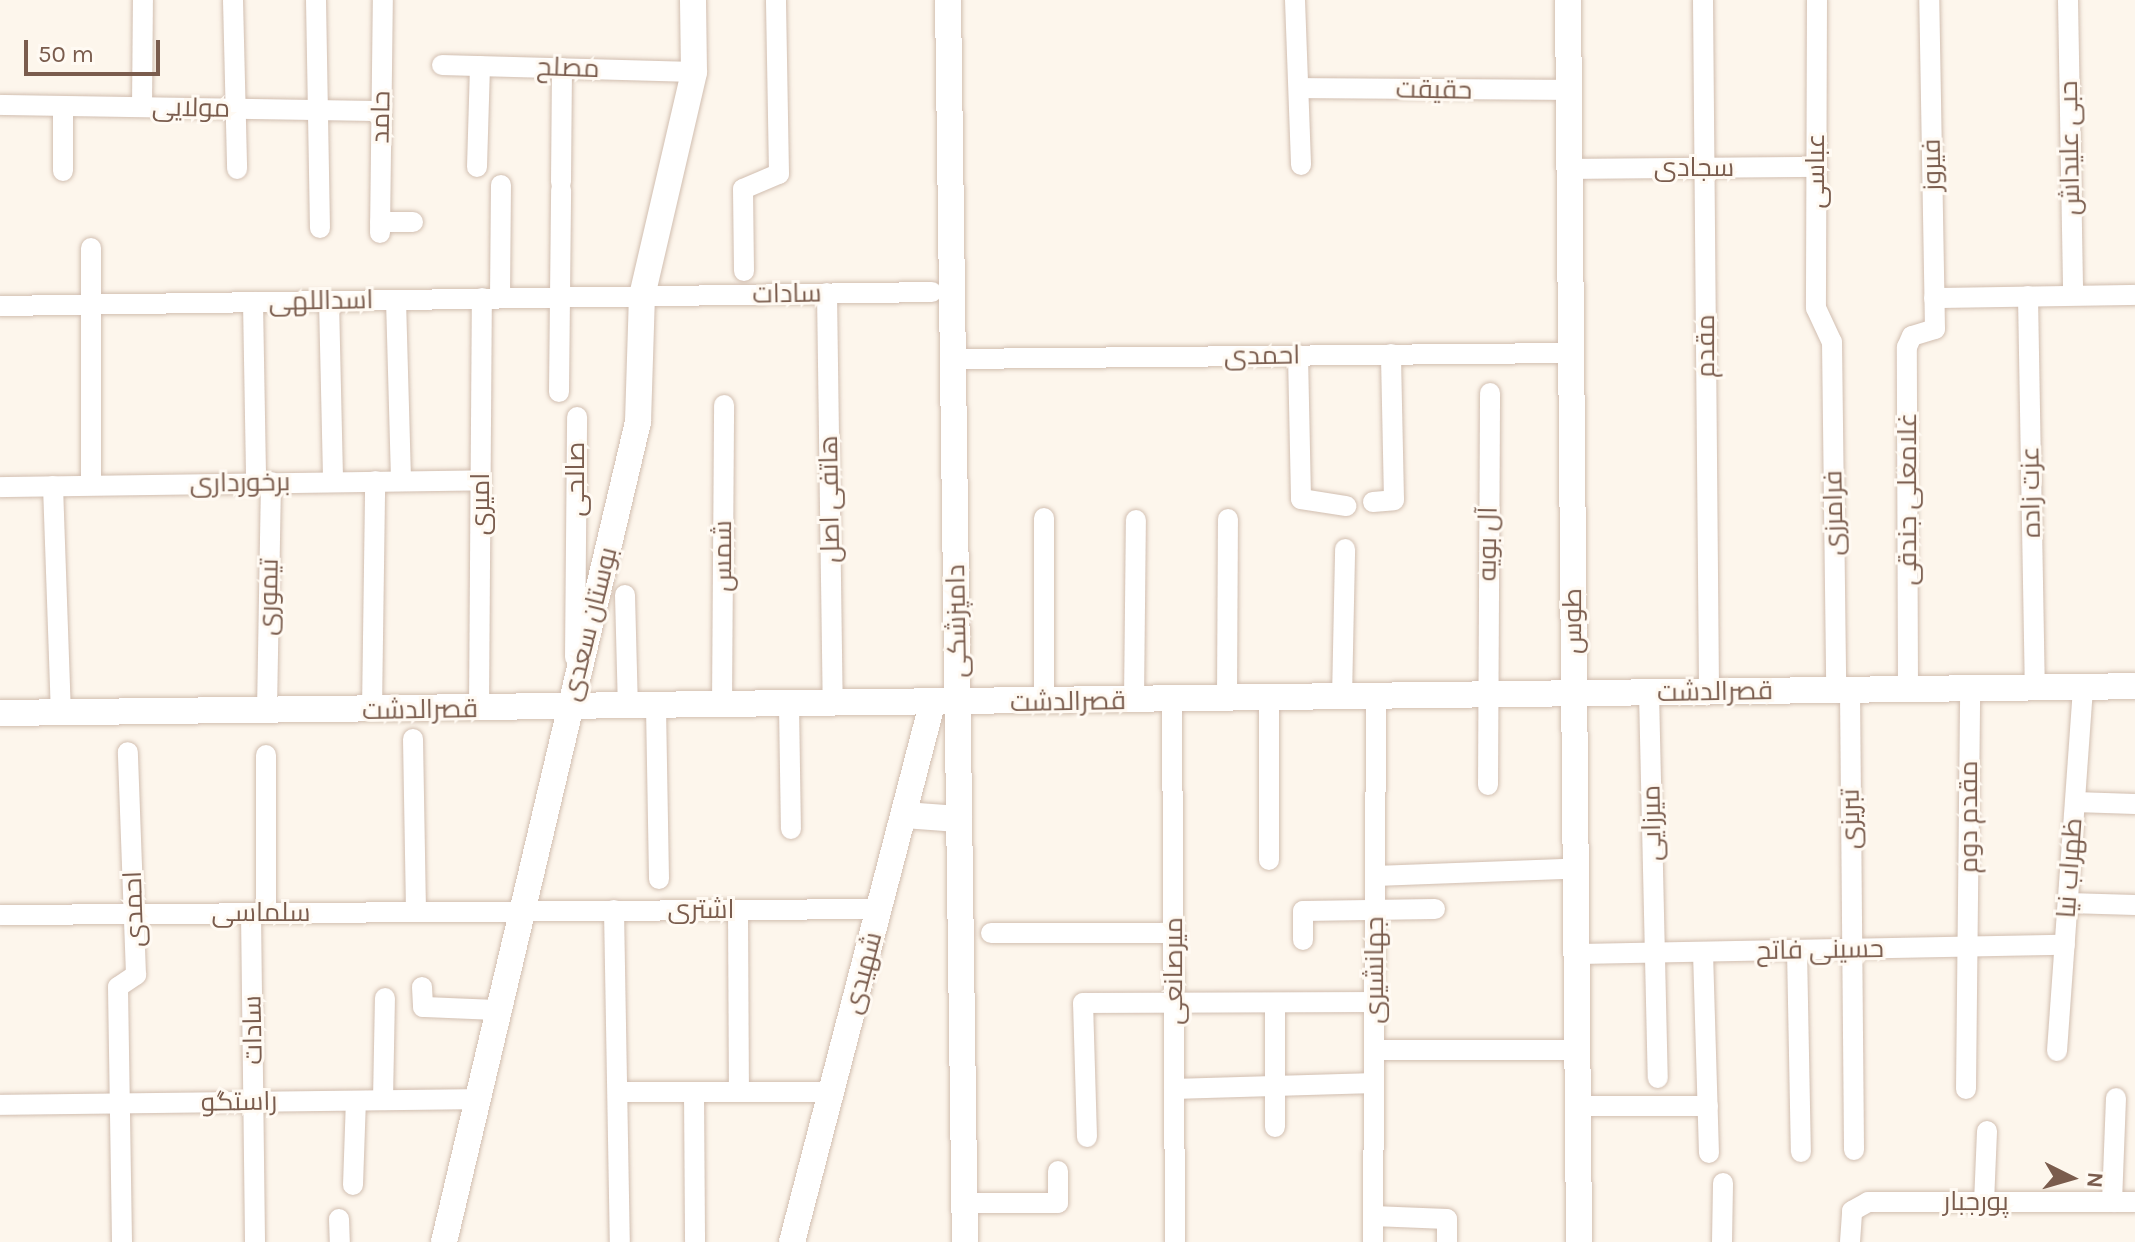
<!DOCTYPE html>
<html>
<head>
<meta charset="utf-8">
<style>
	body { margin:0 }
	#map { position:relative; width:2135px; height:1242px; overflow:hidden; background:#fdf6ec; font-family:Karla,Cairo,sans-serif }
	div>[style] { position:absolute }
	.roads { filter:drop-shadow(0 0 2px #d1beb0) drop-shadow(0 0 2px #d1beb0) }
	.street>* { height:20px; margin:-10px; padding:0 10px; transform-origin:10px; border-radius:10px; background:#fff }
	.secondary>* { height:26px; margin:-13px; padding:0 13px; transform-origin:13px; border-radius:13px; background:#fff }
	span { translate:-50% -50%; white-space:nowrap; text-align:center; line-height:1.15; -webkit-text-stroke:6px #fffaf3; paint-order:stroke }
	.street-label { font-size:26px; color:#7a5c4d }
	.north { position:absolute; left:2031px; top:1138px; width:80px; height:80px; -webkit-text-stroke:6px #fffaf3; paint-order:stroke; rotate:95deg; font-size:22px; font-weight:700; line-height:32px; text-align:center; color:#7a5c4d }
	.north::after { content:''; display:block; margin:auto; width:28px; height:36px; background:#7a5c4d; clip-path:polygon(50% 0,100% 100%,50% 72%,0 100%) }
	.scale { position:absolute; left:24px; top:40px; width:136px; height:36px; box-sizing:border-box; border:4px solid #7a5c4d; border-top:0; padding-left:10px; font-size:24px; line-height:28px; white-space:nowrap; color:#7a5c4d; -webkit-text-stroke:6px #fffaf3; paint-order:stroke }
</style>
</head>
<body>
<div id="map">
	<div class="roads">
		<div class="street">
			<div style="left:233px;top:0;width:169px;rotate:88.6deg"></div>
			<div style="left:316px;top:0;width:228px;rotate:89deg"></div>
			<div style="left:1295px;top:0;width:165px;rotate:87.9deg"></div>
			<div style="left:1703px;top:0;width:692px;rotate:89.5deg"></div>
			<div style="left:1817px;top:0;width:308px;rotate:90.2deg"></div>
			<div style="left:1816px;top:308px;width:38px;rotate:65deg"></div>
			<div style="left:1832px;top:342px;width:348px;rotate:89.3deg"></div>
			<div style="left:2068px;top:0;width:295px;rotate:89deg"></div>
			<div style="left:442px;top:65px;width:252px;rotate:1.6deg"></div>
			<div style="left:1299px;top:88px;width:270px;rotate:0.4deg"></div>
			<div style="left:0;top:105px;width:381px;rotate:0.9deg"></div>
			<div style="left:142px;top:107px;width:107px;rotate:-89.5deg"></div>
			<div style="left:477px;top:167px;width:101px;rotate:-88.3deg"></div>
			<div style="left:1571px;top:169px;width:246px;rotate:-0.5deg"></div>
			<div style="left:63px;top:171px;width:65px;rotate:-90deg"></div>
			<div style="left:561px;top:182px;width:114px;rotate:-89.5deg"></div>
			<div style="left:380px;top:222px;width:33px"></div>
			<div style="left:380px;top:233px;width:233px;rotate:-89.3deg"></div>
			<div style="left:91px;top:248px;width:237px;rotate:90deg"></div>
			<div style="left:744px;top:271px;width:82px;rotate:-90.7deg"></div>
			<div style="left:743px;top:189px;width:39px;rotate:-23deg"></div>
			<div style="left:779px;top:174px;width:174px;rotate:-91deg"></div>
			<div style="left:827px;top:293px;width:412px;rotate:89.2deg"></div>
			<div style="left:2028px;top:296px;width:391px;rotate:89deg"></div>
			<div style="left:500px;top:298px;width:113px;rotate:-89.5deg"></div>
			<div style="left:1934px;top:298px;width:201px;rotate:-0.9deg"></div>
			<div style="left:396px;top:300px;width:181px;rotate:88.4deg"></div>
			<div style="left:329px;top:301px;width:180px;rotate:88.7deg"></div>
			<div style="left:253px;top:302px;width:180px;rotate:89deg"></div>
			<div style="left:0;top:306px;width:932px;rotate:-0.86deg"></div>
			<div style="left:1298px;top:355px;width:144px;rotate:88.8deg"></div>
			<div style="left:1301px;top:499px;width:46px;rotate:8.8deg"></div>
			<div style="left:953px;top:359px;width:618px;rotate:-0.56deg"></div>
			<div style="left:559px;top:392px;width:202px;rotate:-89.4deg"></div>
			<div style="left:53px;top:486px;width:227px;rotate:88deg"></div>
			<div style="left:0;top:487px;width:481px;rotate:-0.8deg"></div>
			<div style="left:1373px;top:502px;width:21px;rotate:-5deg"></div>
			<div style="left:1394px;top:500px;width:146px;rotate:-91.2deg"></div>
			<div style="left:1044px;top:518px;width:184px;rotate:90deg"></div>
			<div style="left:625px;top:595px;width:112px;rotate:88.5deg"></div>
			<div style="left:575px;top:657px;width:240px;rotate:-89.5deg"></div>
			<div style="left:1908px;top:689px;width:342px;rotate:-90.2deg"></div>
			<div style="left:1907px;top:347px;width:12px;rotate:-66deg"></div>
			<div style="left:1912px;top:336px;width:24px;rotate:-17deg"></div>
			<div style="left:1935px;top:329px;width:329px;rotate:-91deg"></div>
			<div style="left:1850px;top:690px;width:460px;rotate:89.5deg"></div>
			<div style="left:1649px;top:693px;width:385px;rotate:88.7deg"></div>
			<div style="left:1342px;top:698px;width:149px;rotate:-88.8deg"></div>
			<div style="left:1172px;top:700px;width:542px;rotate:89.68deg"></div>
			<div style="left:1227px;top:700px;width:181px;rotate:-89.7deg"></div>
			<div style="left:1134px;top:701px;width:181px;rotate:-89.4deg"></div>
			<div style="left:722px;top:706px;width:301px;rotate:-89.6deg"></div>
			<div style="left:789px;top:706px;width:123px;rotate:89.1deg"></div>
			<div style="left:656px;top:707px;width:172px;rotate:89deg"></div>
			<div style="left:479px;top:709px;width:411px;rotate:-89.6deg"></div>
			<div style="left:372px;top:710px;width:229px;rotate:-89.2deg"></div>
			<div style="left:267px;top:711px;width:229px;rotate:-89deg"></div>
			<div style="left:413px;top:739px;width:173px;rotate:89deg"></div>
			<div style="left:1488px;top:785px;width:392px;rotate:-89.7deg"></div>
			<div style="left:2075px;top:802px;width:60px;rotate:1.9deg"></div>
			<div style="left:1269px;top:860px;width:161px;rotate:-90deg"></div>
			<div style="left:1375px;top:876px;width:188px;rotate:-2.1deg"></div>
			<div style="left:2068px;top:903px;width:67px;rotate:1.7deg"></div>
			<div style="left:614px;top:910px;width:332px;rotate:89deg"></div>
			<div style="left:738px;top:910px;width:182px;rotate:89.7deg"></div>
			<div style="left:251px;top:913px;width:329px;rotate:89.3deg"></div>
			<div style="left:266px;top:913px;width:158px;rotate:-90deg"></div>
			<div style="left:0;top:915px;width:880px;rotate:-0.39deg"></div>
			<div style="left:991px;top:933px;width:183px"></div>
			<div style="left:1303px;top:940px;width:29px;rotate:-90deg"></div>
			<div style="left:1303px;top:911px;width:132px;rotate:-0.9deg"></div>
			<div style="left:1797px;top:950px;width:202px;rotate:88.9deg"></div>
			<div style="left:1703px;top:952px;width:201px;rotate:88.3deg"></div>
			<div style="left:1576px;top:954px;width:489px;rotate:-1.1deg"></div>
			<div style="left:422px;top:987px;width:20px;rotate:87deg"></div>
			<div style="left:423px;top:1007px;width:75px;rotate:2.3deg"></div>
			<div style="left:1374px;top:1050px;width:203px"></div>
			<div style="left:2057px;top:1051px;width:366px;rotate:-85.9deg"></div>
			<div style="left:1174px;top:1089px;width:200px;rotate:-1.7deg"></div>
			<div style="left:1966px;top:1089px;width:401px;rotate:-89.4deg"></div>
			<div style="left:618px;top:1092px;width:214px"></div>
			<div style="left:694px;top:1092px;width:150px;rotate:89.6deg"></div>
			<div style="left:383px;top:1100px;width:102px;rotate:-88.9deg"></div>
			<div style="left:0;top:1105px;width:477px;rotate:-0.7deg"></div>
			<div style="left:1578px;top:1106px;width:130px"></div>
			<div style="left:1275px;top:1127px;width:124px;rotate:-90deg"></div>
			<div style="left:1087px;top:1137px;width:134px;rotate:-91.7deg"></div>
			<div style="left:1083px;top:1003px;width:291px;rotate:-0.2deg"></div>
			<div style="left:353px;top:1185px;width:84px;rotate:-88deg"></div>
			<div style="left:2112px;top:1202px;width:104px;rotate:-87.8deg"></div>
			<div style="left:965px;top:1203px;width:93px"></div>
			<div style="left:1058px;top:1203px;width:32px;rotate:-90deg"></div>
			<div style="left:1984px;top:1203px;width:72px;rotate:-87.6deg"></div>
			<div style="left:1373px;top:1216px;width:74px;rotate:2.3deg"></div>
			<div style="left:1447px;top:1219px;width:23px;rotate:90deg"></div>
			<div style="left:339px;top:1219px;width:23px;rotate:88deg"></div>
			<div style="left:122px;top:1242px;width:255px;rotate:-90.9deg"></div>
			<div style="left:118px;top:987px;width:22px;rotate:-34deg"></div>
			<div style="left:136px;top:975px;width:223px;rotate:-92.1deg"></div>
			<div style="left:1373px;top:1242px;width:545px;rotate:-89.68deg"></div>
			<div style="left:1722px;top:1242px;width:59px;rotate:-89deg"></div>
			<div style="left:1850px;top:1242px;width:31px;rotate:-86deg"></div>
			<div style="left:1852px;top:1211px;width:18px;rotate:-29deg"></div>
			<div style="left:1868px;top:1202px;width:267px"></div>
		</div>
		<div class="secondary">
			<div style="left:948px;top:0;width:1242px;rotate:89.22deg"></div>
			<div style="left:1568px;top:0;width:1242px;rotate:89.49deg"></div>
			<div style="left:0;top:713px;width:2135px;rotate:-0.72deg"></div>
			<div style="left:904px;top:815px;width:55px;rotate:4.2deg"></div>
			<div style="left:444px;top:1242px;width:843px;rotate:-76.69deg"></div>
			<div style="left:638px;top:422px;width:126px;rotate:-88.2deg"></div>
			<div style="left:642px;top:296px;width:230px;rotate:-76.9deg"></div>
			<div style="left:694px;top:72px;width:72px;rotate:-90.8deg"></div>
			<div style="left:792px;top:1242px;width:556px;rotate:-75.41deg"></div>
		</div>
	</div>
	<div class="street-label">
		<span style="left:568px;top:68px;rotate:2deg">مصلح</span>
		<span style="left:1434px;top:90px;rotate:1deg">حقیقت</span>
		<span style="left:191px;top:108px;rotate:1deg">مولایی</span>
		<span style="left:381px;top:117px;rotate:-89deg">حامد</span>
		<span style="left:2070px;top:148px;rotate:-91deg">حبی علیداش</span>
		<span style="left:1932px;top:165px;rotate:-91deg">فیروز</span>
		<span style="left:1694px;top:168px">سجادی</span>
		<span style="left:1816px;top:171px;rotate:-90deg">عباسی</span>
		<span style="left:787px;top:294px;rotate:-1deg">سادات</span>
		<span style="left:321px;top:301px;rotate:-1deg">اسداللهی</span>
		<span style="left:1706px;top:346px;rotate:-90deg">مقدم</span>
		<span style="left:1262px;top:356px;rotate:-1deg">احمدی</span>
		<span style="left:576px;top:479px;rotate:-90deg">صالحی</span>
		<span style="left:240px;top:483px;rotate:-1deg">برخورداری</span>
		<span style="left:2031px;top:492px;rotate:-91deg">عزت زاده</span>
		<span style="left:830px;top:499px;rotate:-91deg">هاتفی اصل</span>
		<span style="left:1908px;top:499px;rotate:-90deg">غلامعلی جندقی</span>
		<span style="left:481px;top:504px;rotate:-90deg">امیری</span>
		<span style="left:1834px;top:513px;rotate:-91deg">فرامرزی</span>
		<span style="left:1488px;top:544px;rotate:-89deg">آل بویه</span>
		<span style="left:723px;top:556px;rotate:-90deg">شمس</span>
		<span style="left:269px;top:597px;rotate:-89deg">تیموری</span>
		<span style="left:957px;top:621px;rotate:-91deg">دامپزشکی</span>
		<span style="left:1573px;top:621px;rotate:-90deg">طوس</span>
		<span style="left:590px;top:624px;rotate:-76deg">بوستان سعدی</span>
		<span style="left:1715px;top:692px;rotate:-1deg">قصرالدشت</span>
		<span style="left:1068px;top:702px;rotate:-1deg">قصرالدشت</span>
		<span style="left:420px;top:710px;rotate:-1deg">قصرالدشت</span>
		<span style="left:1969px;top:817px;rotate:-90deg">مقدم دوم</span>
		<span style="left:1851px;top:819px;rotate:-91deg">تبریزی</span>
		<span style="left:1652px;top:823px;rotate:-91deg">میرزایی</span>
		<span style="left:2070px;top:868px;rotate:-86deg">ظهراب نیا</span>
		<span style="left:134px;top:909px;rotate:-92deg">احمدی</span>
		<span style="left:701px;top:910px">اشتری</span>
		<span style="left:261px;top:913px">سلماسی</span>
		<span style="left:1820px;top:950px;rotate:-1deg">حسینی فاتح</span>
		<span style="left:1375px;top:970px;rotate:-90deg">جهانشیری</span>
		<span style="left:1174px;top:971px;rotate:-90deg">میرصانعی</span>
		<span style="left:863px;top:973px;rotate:-75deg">شهیدی</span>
		<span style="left:253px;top:1030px;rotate:-91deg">سادات</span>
		<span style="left:239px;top:1102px;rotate:-1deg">راستگو</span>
		<span style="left:1976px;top:1202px">پورجبار</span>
	</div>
	<div class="north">N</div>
	<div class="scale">50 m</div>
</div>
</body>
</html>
